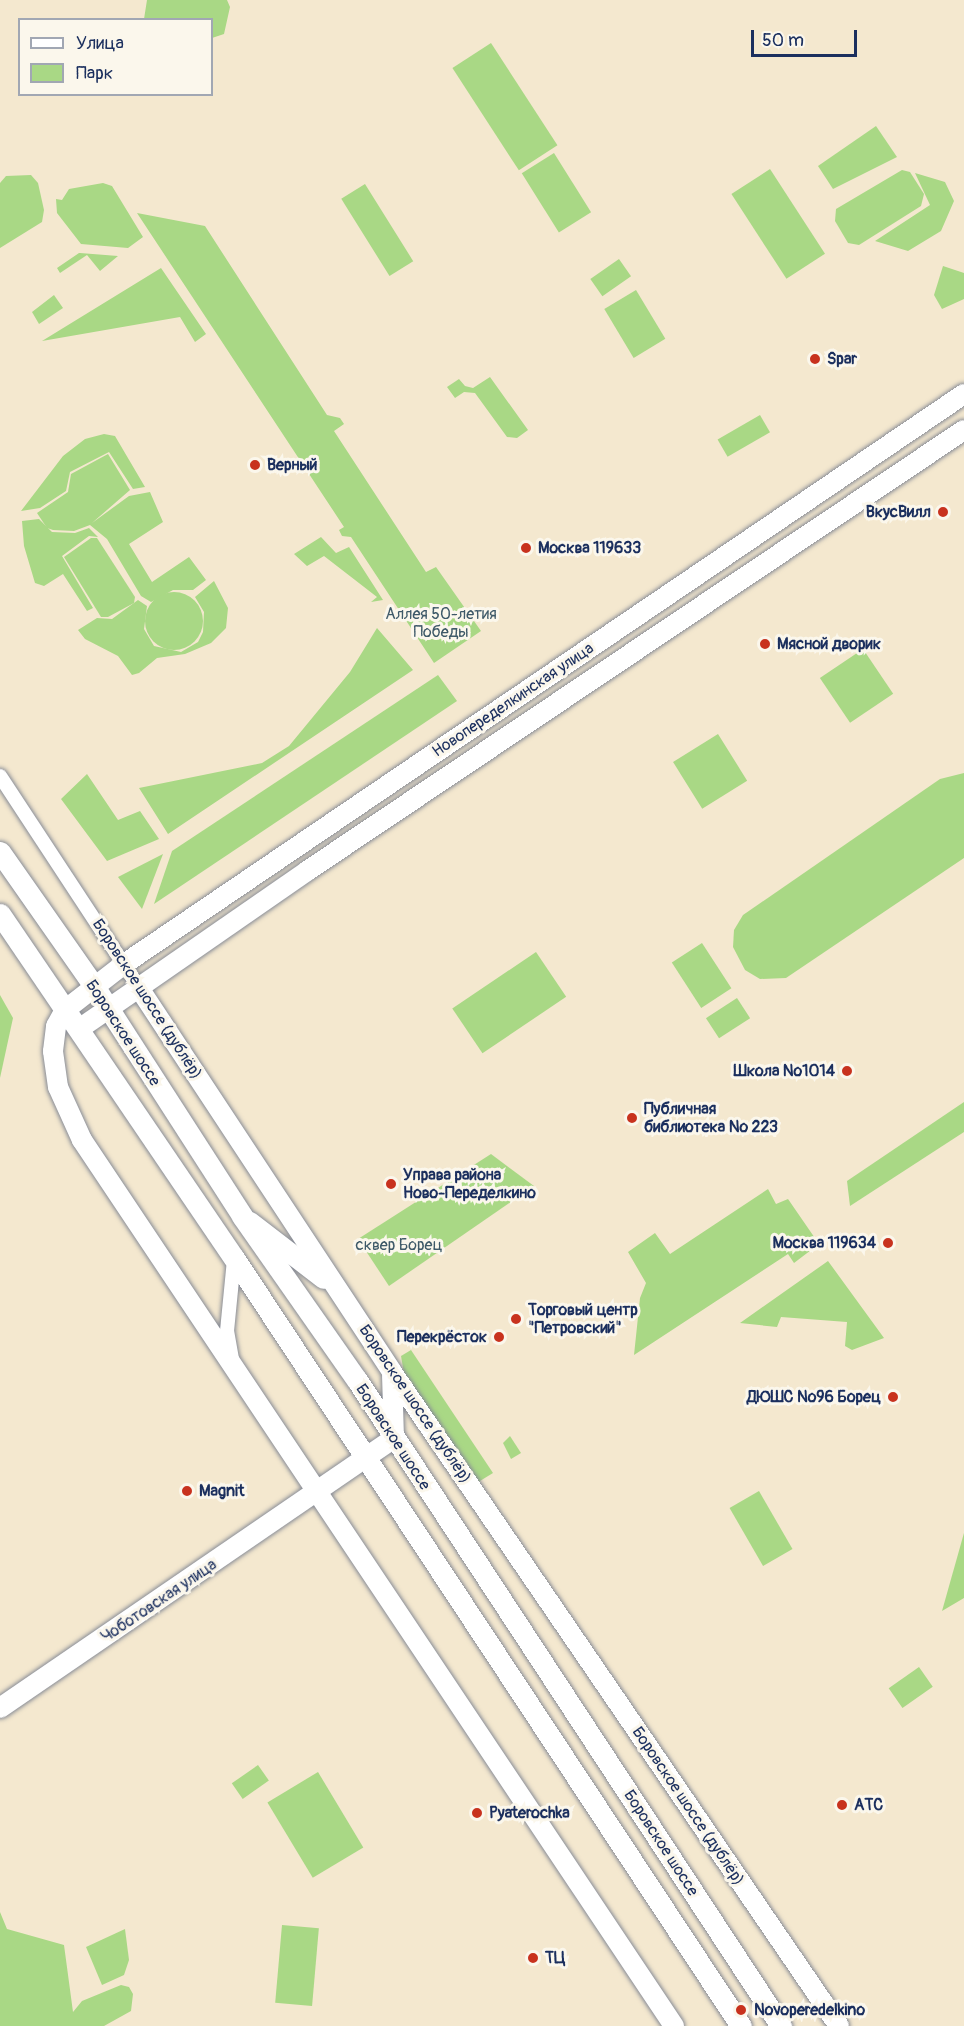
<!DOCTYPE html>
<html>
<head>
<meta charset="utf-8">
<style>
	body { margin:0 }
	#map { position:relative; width:964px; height:2026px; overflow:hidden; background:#f4e8cf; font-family:Pangolin,sans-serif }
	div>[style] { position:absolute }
	.green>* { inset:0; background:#a9d885; transform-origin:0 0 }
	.round { border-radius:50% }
	.roads { filter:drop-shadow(0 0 2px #888c96) drop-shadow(0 0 2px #888c96) }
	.street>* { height:14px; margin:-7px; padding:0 7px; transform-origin:7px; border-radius:7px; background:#fff }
	.secondary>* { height:20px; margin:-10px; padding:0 10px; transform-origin:10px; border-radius:10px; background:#fff }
	.primary>* { height:21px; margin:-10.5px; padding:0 10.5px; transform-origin:10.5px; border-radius:10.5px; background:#fff }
	.dots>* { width:16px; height:16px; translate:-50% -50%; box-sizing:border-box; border:3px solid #fbf7ec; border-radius:50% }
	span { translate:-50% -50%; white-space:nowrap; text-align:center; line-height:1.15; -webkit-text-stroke:6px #fbf7ec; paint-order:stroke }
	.poi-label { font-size:16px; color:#1b2f5e; font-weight:700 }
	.left { translate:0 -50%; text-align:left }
	.right { translate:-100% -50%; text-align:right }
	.park-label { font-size:16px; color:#3e5968 }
	.street-label { font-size:16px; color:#1b2f5e }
	.legend { position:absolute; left:18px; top:18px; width:195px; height:78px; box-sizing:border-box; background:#fbf7ec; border:2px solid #a1a7b3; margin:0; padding:8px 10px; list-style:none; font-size:18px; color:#1b2f5e }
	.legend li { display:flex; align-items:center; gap:12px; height:30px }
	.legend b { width:30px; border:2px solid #a1a7b3 }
	.scale { position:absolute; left:751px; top:30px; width:106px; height:27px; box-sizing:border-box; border:3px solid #1b2f5e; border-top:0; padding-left:8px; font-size:18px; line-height:21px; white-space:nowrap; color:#1b2f5e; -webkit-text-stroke:4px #fbf7ec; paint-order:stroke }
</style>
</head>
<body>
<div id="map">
	<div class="green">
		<div style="clip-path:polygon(147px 0,227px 0,230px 7px,224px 34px,212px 38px,212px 20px,144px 19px)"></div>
		<div style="left:491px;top:43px;width:122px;height:46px;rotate:57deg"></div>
		<div style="clip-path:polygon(876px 126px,897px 157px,833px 189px,818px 166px)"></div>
		<div style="left:554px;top:153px;width:70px;height:38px;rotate:58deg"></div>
		<div style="left:770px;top:169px;width:101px;height:46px;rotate:57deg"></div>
		<div style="clip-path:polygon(902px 170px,910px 172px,924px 194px,921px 206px,859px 245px,848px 243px,835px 221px,836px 209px)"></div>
		<div style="clip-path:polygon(915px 173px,945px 182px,954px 201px,941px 231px,908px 251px,875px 241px,930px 205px)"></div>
		<div style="clip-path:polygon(31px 175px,38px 183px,44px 210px,42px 222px,0 248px,0 183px,6px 176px)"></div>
		<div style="clip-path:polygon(103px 183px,112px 186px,143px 237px,128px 248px,81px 244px,57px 213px,56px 199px,62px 200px,69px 189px)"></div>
		<div style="left:365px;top:184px;width:91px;height:28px;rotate:58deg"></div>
		<div style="clip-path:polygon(137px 213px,205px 226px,327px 415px,340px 418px,344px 424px,334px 431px,426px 572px,436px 567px,481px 631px,434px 663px,351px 537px,342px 536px,339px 530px,344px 527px)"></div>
		<div style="clip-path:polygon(79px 253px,80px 253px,118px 256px,100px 271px,87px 255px,60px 273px,57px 268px)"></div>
		<div style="left:619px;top:259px;width:21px;height:35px;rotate:55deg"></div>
		<div style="clip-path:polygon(943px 266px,964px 273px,964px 299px,942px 309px,934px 295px)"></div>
		<div style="clip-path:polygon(161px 268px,206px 334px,195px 342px,180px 317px,42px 341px)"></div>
		<div style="left:636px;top:290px;width:57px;height:37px;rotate:59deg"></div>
		<div style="clip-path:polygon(54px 295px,63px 308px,39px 324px,32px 312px)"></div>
		<div style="clip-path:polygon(490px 377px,528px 430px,517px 438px,507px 437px,475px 393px,464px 392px,455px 398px,447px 387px,459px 379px,465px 386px,473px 388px)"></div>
		<div style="left:760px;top:415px;width:20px;height:49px;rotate:60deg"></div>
		<div style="clip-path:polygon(104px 434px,115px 436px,145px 487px,133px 489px,109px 452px,70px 472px,66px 491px,40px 508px,21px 511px,63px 456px,85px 439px)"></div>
		<div style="clip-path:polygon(108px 454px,130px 490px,92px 523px,129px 496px,150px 492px,163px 522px,129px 544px,152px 582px,189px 557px,206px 580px,193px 590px,173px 590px,151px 602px,141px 596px,107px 539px,90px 525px,74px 531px,53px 530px,47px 528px,37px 513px,68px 492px,71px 474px)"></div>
		<div style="clip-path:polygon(39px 519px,52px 532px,75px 533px,89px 528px,98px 537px,89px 536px,62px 556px,93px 608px,87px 611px,63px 574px,44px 586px,35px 583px,24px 546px,22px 521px)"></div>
		<div style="clip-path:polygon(321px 537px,336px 553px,349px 547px,383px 600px,371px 602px,377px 597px,324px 556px,307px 566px,294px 554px)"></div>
		<div style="clip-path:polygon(91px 538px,97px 538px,135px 597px,134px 603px,108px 617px,101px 617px,64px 557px)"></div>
		<div style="clip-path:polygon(214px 581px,228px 608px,226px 628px,211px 643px,185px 654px,157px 658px,139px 673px,132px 675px,118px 656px,85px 639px,78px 630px,97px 618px,112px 619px,138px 600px,147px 606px,144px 629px,154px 646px,181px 652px,198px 642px,203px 632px,204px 612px,195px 597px)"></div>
		<div class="round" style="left:145px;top:592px;width:58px;height:58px"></div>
		<div style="clip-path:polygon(377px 628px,413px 670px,168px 834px,139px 788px,262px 763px,289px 746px,350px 672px)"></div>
		<div style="left:863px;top:649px;width:54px;height:52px;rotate:56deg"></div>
		<div style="clip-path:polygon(438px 675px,457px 701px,154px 904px,172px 851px)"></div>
		<div style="left:718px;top:734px;width:55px;height:53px;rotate:58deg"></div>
		<div style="clip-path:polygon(964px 773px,964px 858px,786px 978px,760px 979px,745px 970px,733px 947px,734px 930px,743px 915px,940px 779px)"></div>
		<div style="clip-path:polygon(87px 774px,118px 820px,140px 811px,159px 839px,107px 861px,61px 799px)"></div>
		<div style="clip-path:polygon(163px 854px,142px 909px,118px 877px)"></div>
		<div style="left:702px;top:943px;width:54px;height:36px;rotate:57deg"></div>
		<div style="left:536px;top:952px;width:54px;height:101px;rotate:56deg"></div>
		<div style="clip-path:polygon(0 995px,13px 1018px,0 1078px)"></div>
		<div style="left:737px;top:998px;width:24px;height:37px;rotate:57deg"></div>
		<div style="clip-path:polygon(964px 1102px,964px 1132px,850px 1206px,847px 1181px)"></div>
		<div style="clip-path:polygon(491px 1154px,534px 1186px,389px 1286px,358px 1239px)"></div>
		<div style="clip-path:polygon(768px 1189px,776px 1204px,788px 1199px,819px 1244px,794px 1263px,788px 1254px,634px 1355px,640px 1298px,646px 1283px,628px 1252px,655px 1233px,670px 1254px)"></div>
		<div style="clip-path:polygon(828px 1261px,884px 1338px,852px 1350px,845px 1346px,847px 1322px,781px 1317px,777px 1327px,740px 1323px)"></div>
		<div style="clip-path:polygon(411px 1350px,493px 1473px,475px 1484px,406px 1385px,401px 1356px)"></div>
		<div style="clip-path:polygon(510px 1436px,521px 1453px,511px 1459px,503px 1443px)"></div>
		<div style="left:759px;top:1491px;width:67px;height:34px;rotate:60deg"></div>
		<div style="clip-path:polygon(964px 1533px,964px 1598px,942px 1611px)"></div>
		<div style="left:919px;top:1667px;width:24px;height:37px;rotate:55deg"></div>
		<div style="left:258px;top:1765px;width:19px;height:32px;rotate:55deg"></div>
		<div style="left:318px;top:1772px;width:88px;height:59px;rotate:59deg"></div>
		<div style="clip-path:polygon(0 1912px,7px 1929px,64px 1945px,73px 2012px,82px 2001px,121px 1985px,129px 1987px,133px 1994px,131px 2011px,104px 2026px,0 2026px)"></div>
		<div style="left:282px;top:1925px;width:37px;height:78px;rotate:5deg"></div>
		<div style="clip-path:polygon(125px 1929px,129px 1960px,124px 1975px,102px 1985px,86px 1947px)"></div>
	</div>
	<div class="roads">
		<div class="street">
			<div style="left:0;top:776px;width:254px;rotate:56.7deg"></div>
			<div style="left:232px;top:1359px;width:28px;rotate:-100deg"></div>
			<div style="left:227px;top:1331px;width:71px;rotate:-84.4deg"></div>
		</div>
		<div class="secondary">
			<div style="left:139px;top:988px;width:460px;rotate:56.6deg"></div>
			<div style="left:392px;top:1372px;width:792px;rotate:55.65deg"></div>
			<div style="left:79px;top:1029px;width:277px;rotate:-34.7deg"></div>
			<div style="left:307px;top:871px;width:791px;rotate:-33.87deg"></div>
			<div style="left:250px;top:1222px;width:93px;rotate:37.6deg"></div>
			<div style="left:0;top:1708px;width:478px;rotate:-34.4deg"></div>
			<div style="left:394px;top:1438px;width:62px;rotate:-91.8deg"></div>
			<div style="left:674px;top:2026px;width:1066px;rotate:-123.75deg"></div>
			<div style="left:82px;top:1140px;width:58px;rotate:-114.4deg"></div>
			<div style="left:58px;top:1087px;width:36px;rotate:-98deg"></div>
			<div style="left:53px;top:1051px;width:25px;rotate:-83deg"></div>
			<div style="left:56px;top:1026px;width:18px;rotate:-61deg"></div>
			<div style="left:65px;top:1010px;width:75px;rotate:-37.9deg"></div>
			<div style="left:124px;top:964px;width:1015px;rotate:-34.16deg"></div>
		</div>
		<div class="primary">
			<div style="left:0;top:852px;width:164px;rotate:55deg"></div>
			<div style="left:94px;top:986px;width:274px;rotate:57.2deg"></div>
			<div style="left:242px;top:1216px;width:200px;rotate:55deg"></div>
			<div style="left:357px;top:1380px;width:773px;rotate:56.72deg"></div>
			<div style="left:0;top:914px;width:416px;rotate:55.8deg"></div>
			<div style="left:234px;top:1258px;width:920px;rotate:56.57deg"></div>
		</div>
	</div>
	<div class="dots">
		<div style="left:815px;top:359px;background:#c8321e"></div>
		<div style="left:255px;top:465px;background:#c8321e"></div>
		<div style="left:943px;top:512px;background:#c8321e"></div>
		<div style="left:526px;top:548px;background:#c8321e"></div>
		<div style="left:765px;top:644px;background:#c8321e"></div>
		<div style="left:847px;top:1071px;background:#c8321e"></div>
		<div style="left:632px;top:1118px;background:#c8321e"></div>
		<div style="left:391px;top:1184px;background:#c8321e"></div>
		<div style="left:888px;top:1243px;background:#c8321e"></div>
		<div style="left:516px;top:1319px;background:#c8321e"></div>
		<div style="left:499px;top:1337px;background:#c8321e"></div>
		<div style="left:893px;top:1397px;background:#c8321e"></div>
		<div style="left:187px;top:1491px;background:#c8321e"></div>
		<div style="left:842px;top:1805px;background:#c8321e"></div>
		<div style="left:477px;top:1813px;background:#c8321e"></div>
		<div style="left:533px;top:1958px;background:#c8321e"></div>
		<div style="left:741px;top:2010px;background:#c8321e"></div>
	</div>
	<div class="poi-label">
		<span class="left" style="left:827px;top:359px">Spar</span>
		<span class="left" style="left:267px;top:465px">Верный</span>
		<span class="right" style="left:931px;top:512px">ВкусВилл</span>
		<span class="left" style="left:538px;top:548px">Москва 119633</span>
		<span class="left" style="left:777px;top:644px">Мясной дворик</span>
		<span class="right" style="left:835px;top:1071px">Школа №1014</span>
		<span class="left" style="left:644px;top:1118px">Публичная<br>библиотека № 223</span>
		<span class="left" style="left:403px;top:1184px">Управа района<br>Ново-Переделкино</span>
		<span class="right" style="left:876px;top:1243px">Москва 119634</span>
		<span class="left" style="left:528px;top:1319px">Торговый центр<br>"Петровский"</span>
		<span class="right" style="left:487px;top:1337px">Перекрёсток</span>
		<span class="right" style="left:881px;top:1397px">ДЮШС №96 Борец</span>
		<span class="left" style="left:199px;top:1491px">Magnit</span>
		<span class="left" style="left:854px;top:1805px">АТС</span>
		<span class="left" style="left:489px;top:1813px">Pyaterochka</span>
		<span class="left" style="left:545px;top:1958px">ТЦ</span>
		<span class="left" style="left:754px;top:2010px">Novoperedelkino</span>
	</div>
	<div class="park-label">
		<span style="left:441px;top:623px">Аллея 50-летия<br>Победы</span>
		<span style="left:399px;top:1245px">сквер Борец</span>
	</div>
	<div class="street-label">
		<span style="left:513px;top:700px;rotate:-34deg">Новопеределкинская улица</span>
		<span style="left:147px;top:999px;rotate:57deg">Боровское шоссе (дублёр)</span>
		<span style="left:123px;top:1033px;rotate:57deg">Боровское шоссе</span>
		<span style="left:415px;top:1404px;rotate:56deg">Боровское шоссе (дублёр)</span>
		<span style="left:393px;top:1437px;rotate:57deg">Боровское шоссе</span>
		<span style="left:159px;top:1601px;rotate:-34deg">Чоботовская улица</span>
		<span style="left:688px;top:1806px;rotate:56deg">Боровское шоссе (дублёр)</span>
		<span style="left:661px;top:1843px;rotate:57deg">Боровское шоссе</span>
	</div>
	<ul class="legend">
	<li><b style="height:8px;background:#fff"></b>Улица</li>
	<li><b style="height:16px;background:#a9d885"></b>Парк</li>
	</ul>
	<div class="scale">50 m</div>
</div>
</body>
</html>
